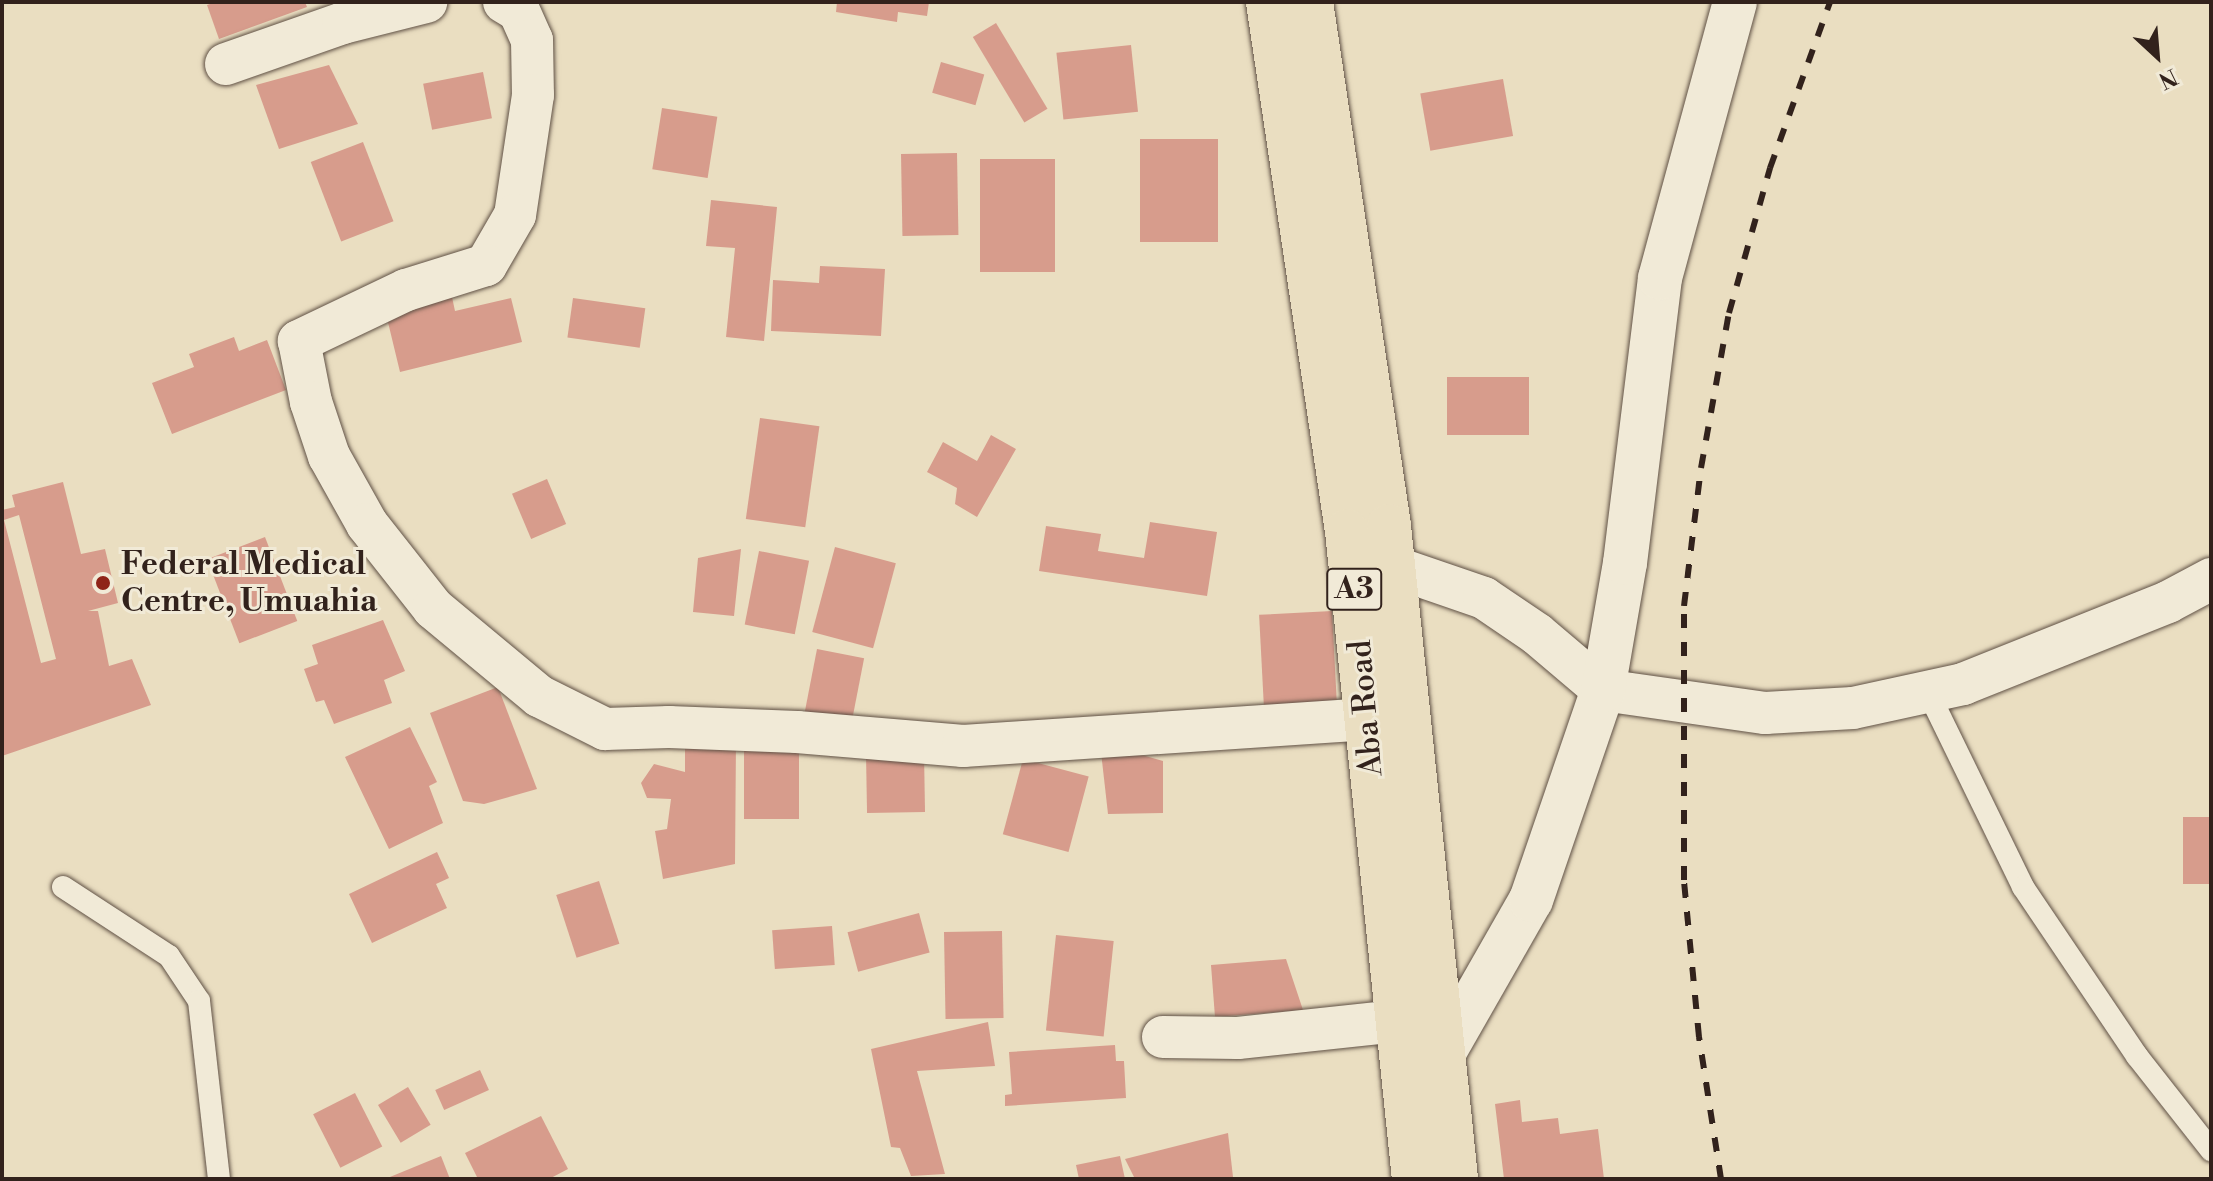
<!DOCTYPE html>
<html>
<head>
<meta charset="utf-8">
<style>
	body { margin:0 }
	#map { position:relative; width:2213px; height:1181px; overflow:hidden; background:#eadec1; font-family:"Libre Bodoni",serif }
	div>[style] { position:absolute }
	.building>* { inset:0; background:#d79c8c; transform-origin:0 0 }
	.roads { filter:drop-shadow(0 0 2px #605145) drop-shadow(0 0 2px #605145) }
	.lane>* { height:22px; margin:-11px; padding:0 11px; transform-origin:11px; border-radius:11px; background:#f1ead7 }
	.street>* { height:42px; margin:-21px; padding:0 21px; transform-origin:21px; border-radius:21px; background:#f1ead7 }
	.secondary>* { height:44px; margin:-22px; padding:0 22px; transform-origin:22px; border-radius:22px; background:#f1ead7 }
	.primary>* { height:44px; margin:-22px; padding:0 22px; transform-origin:22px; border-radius:22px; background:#eadec1 }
	.rail>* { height:6px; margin-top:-3px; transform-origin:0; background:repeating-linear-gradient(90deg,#32221c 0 14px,transparent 0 28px) }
	.dots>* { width:22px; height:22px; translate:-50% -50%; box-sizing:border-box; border:4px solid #f1ead7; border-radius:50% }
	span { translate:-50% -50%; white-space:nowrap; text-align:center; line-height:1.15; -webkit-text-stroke:6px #f1ead7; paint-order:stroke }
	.shield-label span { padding:2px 6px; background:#f1ead7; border:2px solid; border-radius:6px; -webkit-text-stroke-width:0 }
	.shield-label { font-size:30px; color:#32221c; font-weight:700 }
	.poi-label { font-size:32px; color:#32221c; font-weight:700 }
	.left { translate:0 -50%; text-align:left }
	.street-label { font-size:32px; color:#32221c }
	.frame { position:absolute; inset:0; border:4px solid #32221c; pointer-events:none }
	.north { position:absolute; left:2117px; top:16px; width:80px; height:80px; -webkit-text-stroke:6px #f1ead7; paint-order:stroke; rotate:154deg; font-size:22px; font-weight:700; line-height:32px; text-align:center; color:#32221c }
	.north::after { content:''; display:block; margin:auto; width:28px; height:36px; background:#32221c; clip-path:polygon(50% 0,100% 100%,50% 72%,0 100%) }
</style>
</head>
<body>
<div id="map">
	<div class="building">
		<div style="clip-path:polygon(216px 2px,305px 2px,307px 7px,219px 39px,207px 5px)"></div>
		<div style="clip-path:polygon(837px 2px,929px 2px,927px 16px,898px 12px,897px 22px,836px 12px)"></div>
		<div style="left:996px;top:23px;width:100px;height:27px;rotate:59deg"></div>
		<div style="left:1131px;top:45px;width:67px;height:75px;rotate:84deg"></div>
		<div style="left:941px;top:62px;width:45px;height:32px;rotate:16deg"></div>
		<div style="clip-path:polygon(329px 65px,358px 124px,279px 149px,256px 85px)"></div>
		<div style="left:483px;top:72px;width:47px;height:61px;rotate:79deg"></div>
		<div style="left:1503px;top:79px;width:58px;height:84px;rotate:80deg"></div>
		<div style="left:662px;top:108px;width:56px;height:62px;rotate:9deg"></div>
		<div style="left:1140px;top:139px;width:78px;height:103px"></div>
		<div style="left:363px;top:142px;width:85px;height:56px;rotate:69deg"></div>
		<div style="left:957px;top:153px;width:82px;height:56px;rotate:89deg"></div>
		<div style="left:980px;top:159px;width:75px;height:113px"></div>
		<div style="clip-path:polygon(711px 200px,777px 207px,764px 341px,726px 337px,735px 248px,706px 246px)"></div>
		<div style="clip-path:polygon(820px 266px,885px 269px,881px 336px,771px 331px,773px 280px,819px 283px)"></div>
		<div style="clip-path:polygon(452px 297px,455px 311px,511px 298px,522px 342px,400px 372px,386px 314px)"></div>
		<div style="left:573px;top:298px;width:73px;height:40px;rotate:8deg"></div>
		<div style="clip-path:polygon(234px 337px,239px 351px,267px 340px,286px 390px,172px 434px,152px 383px,194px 367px,189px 354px)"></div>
		<div style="left:1447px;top:377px;width:82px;height:58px"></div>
		<div style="left:760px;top:418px;width:60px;height:102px;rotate:8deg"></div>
		<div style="clip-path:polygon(991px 435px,1016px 449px,977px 517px,955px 504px,957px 488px,927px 472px,943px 442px,977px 461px)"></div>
		<div style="left:547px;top:479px;width:49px;height:38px;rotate:67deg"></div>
		<div style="clip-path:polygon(evenodd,63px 482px,81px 554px,105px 549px,118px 603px,88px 611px,98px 611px,109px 666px,132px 659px,151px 705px,2px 756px,2px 510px,15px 507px,12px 495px,63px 482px,19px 515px,56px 659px,41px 663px,4px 520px,19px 515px)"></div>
		<div style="clip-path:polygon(1150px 522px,1217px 532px,1207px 596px,1039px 571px,1046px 526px,1101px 534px,1098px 551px,1144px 558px)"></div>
		<div style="left:265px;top:537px;width:90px;height:62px;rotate:69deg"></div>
		<div style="left:835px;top:547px;width:63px;height:88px;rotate:15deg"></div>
		<div style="clip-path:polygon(741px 549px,734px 616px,693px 612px,698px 558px)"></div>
		<div style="left:759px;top:551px;width:51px;height:75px;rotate:11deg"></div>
		<div style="left:1332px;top:611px;width:102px;height:73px;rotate:87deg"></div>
		<div style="clip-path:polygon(383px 620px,405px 671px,384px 680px,392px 703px,334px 724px,324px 700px,316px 702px,304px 669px,318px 664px,312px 645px)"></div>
		<div style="left:817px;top:649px;width:48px;height:70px;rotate:11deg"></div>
		<div style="clip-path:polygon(498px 687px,537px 789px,484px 804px,463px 801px,430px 713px)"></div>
		<div style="clip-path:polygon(410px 727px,437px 782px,429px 786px,443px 823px,389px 849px,345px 757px)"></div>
		<div style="clip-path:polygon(685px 741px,736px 741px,735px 864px,663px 879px,655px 831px,667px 829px,671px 799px,647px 798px,641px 783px,654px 764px,685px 772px)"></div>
		<div style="clip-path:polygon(1100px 743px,1163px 761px,1163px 813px,1108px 814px)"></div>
		<div style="left:744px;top:746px;width:55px;height:73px"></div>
		<div style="left:924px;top:753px;width:59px;height:58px;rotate:89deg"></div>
		<div style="left:1023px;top:759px;width:68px;height:78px;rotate:15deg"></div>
		<div style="left:2211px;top:817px;width:67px;height:28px;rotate:90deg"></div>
		<div style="clip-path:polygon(437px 852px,449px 878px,436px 884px,447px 908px,372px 943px,349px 894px)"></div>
		<div style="left:599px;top:881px;width:66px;height:45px;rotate:72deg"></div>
		<div style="left:919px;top:913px;width:41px;height:74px;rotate:75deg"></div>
		<div style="left:832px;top:926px;width:39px;height:60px;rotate:86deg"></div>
		<div style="left:1002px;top:931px;width:87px;height:58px;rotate:89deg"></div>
		<div style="left:1056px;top:935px;width:58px;height:96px;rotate:6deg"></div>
		<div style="clip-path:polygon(1286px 959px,1303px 1010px,1215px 1017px,1211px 965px)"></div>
		<div style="clip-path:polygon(988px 1022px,995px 1066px,917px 1071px,945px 1174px,911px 1176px,900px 1148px,891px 1147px,871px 1049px)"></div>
		<div style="clip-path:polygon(1115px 1045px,1116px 1061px,1124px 1061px,1126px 1098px,1005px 1106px,1005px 1095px,1012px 1094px,1009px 1052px)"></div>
		<div style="left:480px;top:1070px;width:22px;height:49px;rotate:66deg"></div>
		<div style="left:408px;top:1087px;width:44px;height:35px;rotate:59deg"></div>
		<div style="left:355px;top:1093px;width:60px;height:47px;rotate:63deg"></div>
		<div style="clip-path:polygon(1520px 1100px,1522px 1122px,1558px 1118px,1560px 1134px,1598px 1129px,1604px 1179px,1504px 1179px,1495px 1104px)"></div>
		<div style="clip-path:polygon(541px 1116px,568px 1169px,549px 1179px,478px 1179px,465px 1153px)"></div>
		<div style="clip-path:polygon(1228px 1133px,1233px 1177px,1135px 1179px,1125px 1159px)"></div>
		<div style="clip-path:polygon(441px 1156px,450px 1179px,385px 1179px)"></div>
		<div style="clip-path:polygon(1120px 1156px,1125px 1179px,1079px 1179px,1076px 1165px)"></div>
	</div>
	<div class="roads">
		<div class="lane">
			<div style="left:1928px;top:692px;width:217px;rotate:64deg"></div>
			<div style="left:2023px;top:887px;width:204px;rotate:56deg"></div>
			<div style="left:2137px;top:1056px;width:120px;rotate:51.8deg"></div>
			<div style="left:63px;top:887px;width:126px;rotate:33.1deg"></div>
			<div style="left:169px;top:956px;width:54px;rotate:56.3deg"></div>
			<div style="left:199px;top:1001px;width:179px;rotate:83.6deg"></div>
		</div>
		<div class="street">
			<div style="left:504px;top:2px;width:17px;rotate:31deg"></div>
			<div style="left:519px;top:11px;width:32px;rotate:66deg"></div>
			<div style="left:532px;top:40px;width:55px;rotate:89deg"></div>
			<div style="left:533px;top:95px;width:121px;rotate:98.5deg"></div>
			<div style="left:515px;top:215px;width:58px;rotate:120.1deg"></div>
			<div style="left:486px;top:265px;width:84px;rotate:162.6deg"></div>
			<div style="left:406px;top:290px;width:119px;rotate:154.5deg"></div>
			<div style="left:299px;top:341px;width:62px;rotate:78.9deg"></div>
			<div style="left:311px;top:402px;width:57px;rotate:71.6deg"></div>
			<div style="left:329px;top:456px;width:78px;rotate:60.8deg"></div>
			<div style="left:367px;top:524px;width:107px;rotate:51.8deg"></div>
			<div style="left:433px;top:608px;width:138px;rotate:39.7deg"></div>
			<div style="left:539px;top:696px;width:74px;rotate:26.6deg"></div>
			<div style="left:605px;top:729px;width:64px;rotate:-1.8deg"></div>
			<div style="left:669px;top:727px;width:128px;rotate:2.2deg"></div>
			<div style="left:797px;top:732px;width:167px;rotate:4.8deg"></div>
			<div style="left:963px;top:746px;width:403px;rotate:-3.8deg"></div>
			<div style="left:226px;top:64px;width:124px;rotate:-19.3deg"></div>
			<div style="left:343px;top:23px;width:86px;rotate:-14.2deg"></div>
			<div style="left:1394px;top:567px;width:95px;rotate:19deg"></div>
			<div style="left:1484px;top:598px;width:64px;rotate:34.2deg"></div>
			<div style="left:1537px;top:634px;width:87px;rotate:40.3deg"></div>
			<div style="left:1603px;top:690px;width:164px;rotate:8.1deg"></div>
			<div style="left:1765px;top:713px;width:88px;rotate:-3.3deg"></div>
			<div style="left:1853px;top:708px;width:113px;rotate:-12.3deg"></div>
			<div style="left:1963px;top:684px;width:221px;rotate:-21.8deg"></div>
			<div style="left:2168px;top:602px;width:49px;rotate:-28.1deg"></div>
			<div style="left:1163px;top:1037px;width:75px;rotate:0.8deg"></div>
			<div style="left:1238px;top:1038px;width:160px;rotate:-6.1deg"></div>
		</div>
		<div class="secondary">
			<div style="left:1443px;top:1054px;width:177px;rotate:-60.3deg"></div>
			<div style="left:1531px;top:900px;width:222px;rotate:-71.1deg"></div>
			<div style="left:1603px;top:690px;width:129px;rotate:-80.2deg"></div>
			<div style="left:1625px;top:563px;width:287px;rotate:-83deg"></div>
			<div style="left:1660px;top:278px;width:286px;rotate:-74.8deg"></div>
		</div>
		<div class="primary">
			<div style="left:1268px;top:2px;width:535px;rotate:81.51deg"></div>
			<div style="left:1347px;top:531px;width:651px;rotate:84.1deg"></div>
			<div style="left:1311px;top:2px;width:530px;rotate:81.53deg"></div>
			<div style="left:1389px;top:526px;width:656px;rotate:84.14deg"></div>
		</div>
	</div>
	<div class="rail">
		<div style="left:1721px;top:1179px;width:144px;rotate:-98.8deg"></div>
		<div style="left:1699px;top:1037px;width:158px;rotate:-95.5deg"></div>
		<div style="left:1684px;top:880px;width:274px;rotate:-90deg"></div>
		<div style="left:1684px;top:606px;width:139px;rotate:-83deg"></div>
		<div style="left:1701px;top:468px;width:158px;rotate:-79.8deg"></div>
		<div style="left:1729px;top:313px;width:151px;rotate:-74.2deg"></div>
		<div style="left:1770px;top:168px;width:177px;rotate:-70.1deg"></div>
	</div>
	<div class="dots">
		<div style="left:103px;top:583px;background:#8f2418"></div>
	</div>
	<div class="shield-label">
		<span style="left:1354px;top:589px">A3</span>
	</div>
	<div class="poi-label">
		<span class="left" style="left:121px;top:583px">Federal Medical<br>Centre, Umuahia</span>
	</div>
	<div class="street-label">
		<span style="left:1366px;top:708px;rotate:-95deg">Aba Road</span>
	</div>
	<div class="frame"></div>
	<div class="north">N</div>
</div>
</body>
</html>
